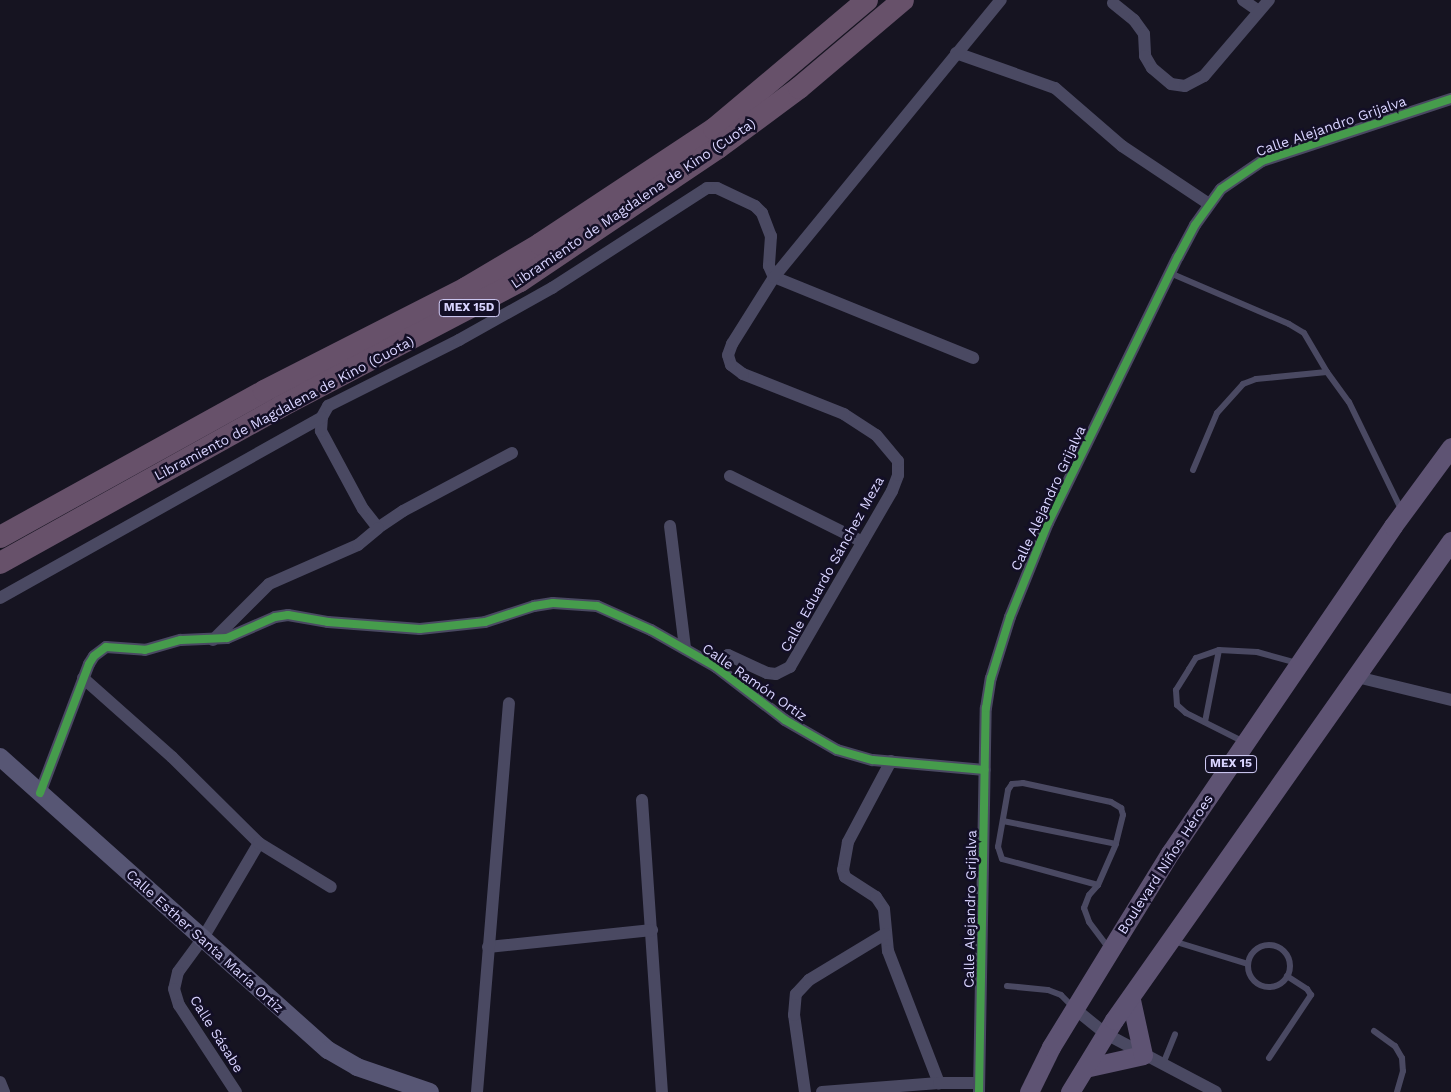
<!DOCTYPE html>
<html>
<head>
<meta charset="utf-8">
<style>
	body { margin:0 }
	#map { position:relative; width:1451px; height:1092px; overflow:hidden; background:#161421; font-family:"Work Sans",sans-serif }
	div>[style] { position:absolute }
	.lane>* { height:6px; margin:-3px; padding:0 3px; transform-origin:3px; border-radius:3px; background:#4a4962 }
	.lane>.ring { margin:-3px; padding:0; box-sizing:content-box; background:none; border:6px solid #4a4962; border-radius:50% }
	.street>* { height:12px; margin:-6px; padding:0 6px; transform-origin:6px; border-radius:6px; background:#4a4962 }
	.secondary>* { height:18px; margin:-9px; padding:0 9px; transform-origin:9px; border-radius:9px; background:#575674 }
	.primary>* { height:19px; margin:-9.5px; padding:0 9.5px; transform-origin:9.5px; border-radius:9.5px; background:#5e5373 }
	.highway>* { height:22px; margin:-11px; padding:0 11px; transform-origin:11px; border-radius:11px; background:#67516a }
	.cycleway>* { height:8px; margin:-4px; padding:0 4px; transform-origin:4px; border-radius:4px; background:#469c4c }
	span { translate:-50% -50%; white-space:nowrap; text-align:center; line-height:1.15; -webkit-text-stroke:5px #130f26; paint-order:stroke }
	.shield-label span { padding:1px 4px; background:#130f26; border:1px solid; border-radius:4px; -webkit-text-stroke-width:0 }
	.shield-label { font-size:12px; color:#d9d4ff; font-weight:700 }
	.street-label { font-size:14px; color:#d9d4ff }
</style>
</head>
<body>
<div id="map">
	<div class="lane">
		<div style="left:1170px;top:273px;width:129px;rotate:23.2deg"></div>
		<div style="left:1289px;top:324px;width:17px;rotate:31deg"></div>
		<div style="left:1304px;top:333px;width:45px;rotate:59.5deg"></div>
		<div style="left:1193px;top:470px;width:62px;rotate:-67.2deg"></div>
		<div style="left:1217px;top:413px;width:39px;rotate:-48deg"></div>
		<div style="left:1243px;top:384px;width:14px;rotate:-21deg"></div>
		<div style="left:1256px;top:379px;width:71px;rotate:-5.6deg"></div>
		<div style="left:1327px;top:372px;width:37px;rotate:54deg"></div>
		<div style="left:1349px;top:402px;width:119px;rotate:64.1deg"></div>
		<div style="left:1205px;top:722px;width:73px;rotate:-79deg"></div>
		<div style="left:1244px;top:742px;width:65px;rotate:-153.4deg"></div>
		<div style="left:1186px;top:713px;width:12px;rotate:-138deg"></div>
		<div style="left:1177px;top:705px;width:15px;rotate:-94deg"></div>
		<div style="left:1176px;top:690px;width:25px;rotate:-58deg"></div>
		<div style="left:1189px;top:669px;width:13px;rotate:-58deg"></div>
		<div style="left:1196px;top:658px;width:24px;rotate:-19deg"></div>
		<div style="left:1219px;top:650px;width:38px;rotate:3deg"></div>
		<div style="left:1257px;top:652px;width:41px;rotate:15.4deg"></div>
		<div style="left:1003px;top:821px;width:115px;rotate:11.5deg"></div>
		<div style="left:1098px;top:885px;width:99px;rotate:-164.8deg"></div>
		<div style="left:1002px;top:859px;width:13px;rotate:-108deg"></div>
		<div style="left:998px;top:847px;width:58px;rotate:-80deg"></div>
		<div style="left:1008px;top:790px;width:7px;rotate:-56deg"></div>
		<div style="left:1012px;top:784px;width:11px;rotate:-5deg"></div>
		<div style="left:1023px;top:783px;width:90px;rotate:12.2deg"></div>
		<div style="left:1111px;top:802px;width:12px;rotate:31deg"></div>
		<div style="left:1121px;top:808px;width:7px;rotate:74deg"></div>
		<div style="left:1123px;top:815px;width:30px;rotate:104deg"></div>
		<div style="left:1116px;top:844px;width:45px;rotate:113.7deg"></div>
		<div style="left:1098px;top:885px;width:13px;rotate:132deg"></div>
		<div style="left:1089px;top:895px;width:14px;rotate:111deg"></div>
		<div style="left:1084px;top:908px;width:15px;rotate:70deg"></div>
		<div style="left:1089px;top:922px;width:34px;rotate:53deg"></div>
		<div style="left:1173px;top:941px;width:78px;rotate:17deg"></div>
		<div class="ring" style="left:1248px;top:945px;width:36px;height:36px"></div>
		<div style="left:1007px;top:986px;width:41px;rotate:5.6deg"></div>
		<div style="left:1048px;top:990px;width:14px;rotate:21deg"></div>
		<div style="left:1061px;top:995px;width:16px;rotate:45deg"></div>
		<div style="left:1374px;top:1031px;width:26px;rotate:36deg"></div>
		<div style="left:1395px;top:1046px;width:14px;rotate:60deg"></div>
		<div style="left:1402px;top:1058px;width:13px;rotate:86deg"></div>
		<div style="left:1403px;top:1071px;width:22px;rotate:106deg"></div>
		<div style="left:1269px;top:1058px;width:76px;rotate:-56.3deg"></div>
		<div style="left:1311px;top:995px;width:7px;rotate:-124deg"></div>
		<div style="left:1307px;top:989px;width:24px;rotate:-147deg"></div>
		<div style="left:1163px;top:1064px;width:32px;rotate:-68deg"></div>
	</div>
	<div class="street">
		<div style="left:1243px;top:0;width:19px;rotate:35deg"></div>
		<div style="left:1113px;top:3px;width:27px;rotate:39deg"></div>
		<div style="left:1134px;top:20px;width:17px;rotate:54deg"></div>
		<div style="left:1144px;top:34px;width:22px;rotate:87deg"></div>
		<div style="left:1145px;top:56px;width:14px;rotate:60deg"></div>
		<div style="left:1152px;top:68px;width:25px;rotate:40deg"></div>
		<div style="left:1171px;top:84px;width:14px;rotate:8deg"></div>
		<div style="left:1185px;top:86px;width:21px;rotate:-28deg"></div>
		<div style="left:1204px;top:76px;width:100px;rotate:-49.5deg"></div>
		<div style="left:956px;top:53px;width:105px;rotate:19.5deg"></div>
		<div style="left:1055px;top:88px;width:89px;rotate:40.9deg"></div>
		<div style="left:1122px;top:146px;width:105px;rotate:33.7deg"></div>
		<div style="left:512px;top:453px;width:123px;rotate:152deg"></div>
		<div style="left:403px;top:511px;width:30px;rotate:146deg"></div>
		<div style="left:378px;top:528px;width:24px;rotate:-128deg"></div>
		<div style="left:363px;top:509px;width:89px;rotate:-118.3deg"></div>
		<div style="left:321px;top:431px;width:14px;rotate:-86deg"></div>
		<div style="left:322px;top:417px;width:13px;rotate:-61deg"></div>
		<div style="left:328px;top:406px;width:147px;rotate:-26.7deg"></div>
		<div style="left:459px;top:340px;width:107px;rotate:-29.2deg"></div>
		<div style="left:552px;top:288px;width:184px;rotate:-32.8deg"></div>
		<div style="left:707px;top:188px;width:10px"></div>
		<div style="left:717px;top:188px;width:42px;rotate:25.3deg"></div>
		<div style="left:755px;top:206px;width:10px;rotate:45deg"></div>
		<div style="left:762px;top:213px;width:25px;rotate:69deg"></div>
		<div style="left:771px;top:236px;width:30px;rotate:94deg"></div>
		<div style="left:769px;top:266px;width:12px;rotate:66deg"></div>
		<div style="left:774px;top:277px;width:215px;rotate:22.1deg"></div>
		<div style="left:730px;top:476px;width:148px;rotate:26.4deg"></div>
		<div style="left:670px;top:526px;width:124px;rotate:83deg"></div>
		<div style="left:0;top:598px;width:369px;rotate:-29.3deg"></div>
		<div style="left:213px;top:640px;width:79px;rotate:-45deg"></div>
		<div style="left:269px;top:584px;width:97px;rotate:-23.7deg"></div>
		<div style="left:358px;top:545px;width:26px;rotate:-40deg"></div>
		<div style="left:716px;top:667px;width:17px;rotate:-45deg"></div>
		<div style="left:728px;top:655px;width:43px;rotate:24.8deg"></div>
		<div style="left:767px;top:673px;width:9px;rotate:6deg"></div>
		<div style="left:776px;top:674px;width:16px;rotate:-27deg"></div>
		<div style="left:790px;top:667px;width:203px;rotate:-59.9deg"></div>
		<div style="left:892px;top:491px;width:17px;rotate:-69deg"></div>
		<div style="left:898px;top:475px;width:14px;rotate:-90deg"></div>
		<div style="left:898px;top:461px;width:34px;rotate:-130deg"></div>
		<div style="left:876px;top:435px;width:38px;rotate:-147deg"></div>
		<div style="left:844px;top:414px;width:109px;rotate:-158.4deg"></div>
		<div style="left:743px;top:374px;width:15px;rotate:-143deg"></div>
		<div style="left:731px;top:365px;width:10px;rotate:-107deg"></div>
		<div style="left:728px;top:355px;width:12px;rotate:-70deg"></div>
		<div style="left:732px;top:344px;width:79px;rotate:-57.9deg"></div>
		<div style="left:774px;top:277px;width:358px;rotate:-50.7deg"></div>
		<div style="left:1357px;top:677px;width:97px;rotate:13.7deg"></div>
		<div style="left:83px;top:678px;width:119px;rotate:41.6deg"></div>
		<div style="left:172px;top:757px;width:122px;rotate:44.7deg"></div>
		<div style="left:259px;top:843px;width:110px;rotate:120.5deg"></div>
		<div style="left:203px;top:938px;width:42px;rotate:126.3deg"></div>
		<div style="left:178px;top:972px;width:17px;rotate:103deg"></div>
		<div style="left:174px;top:989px;width:17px;rotate:73deg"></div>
		<div style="left:179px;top:1005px;width:104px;rotate:56.8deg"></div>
		<div style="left:891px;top:761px;width:92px;rotate:118deg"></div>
		<div style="left:848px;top:842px;width:28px;rotate:100deg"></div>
		<div style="left:843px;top:870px;width:7px;rotate:74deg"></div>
		<div style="left:845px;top:877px;width:37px;rotate:33deg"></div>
		<div style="left:876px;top:897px;width:14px;rotate:56deg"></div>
		<div style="left:884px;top:909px;width:42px;rotate:84.6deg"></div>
		<div style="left:888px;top:951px;width:142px;rotate:68.9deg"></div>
		<div style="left:40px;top:793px;width:138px;rotate:-69.2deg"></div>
		<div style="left:89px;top:664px;width:9px;rotate:-58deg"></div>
		<div style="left:94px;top:656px;width:15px;rotate:-37deg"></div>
		<div style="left:106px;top:647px;width:39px;rotate:4deg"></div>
		<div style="left:145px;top:650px;width:37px;rotate:-16deg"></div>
		<div style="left:181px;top:640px;width:46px;rotate:-2.5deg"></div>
		<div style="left:227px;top:638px;width:52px;rotate:-23.6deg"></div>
		<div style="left:275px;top:617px;width:13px;rotate:-9deg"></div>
		<div style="left:288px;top:615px;width:41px;rotate:9.9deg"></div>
		<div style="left:328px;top:622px;width:92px;rotate:4.4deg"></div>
		<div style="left:420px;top:629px;width:65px;rotate:-6.1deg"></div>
		<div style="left:485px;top:622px;width:52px;rotate:-18.1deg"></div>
		<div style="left:534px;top:606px;width:19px;rotate:-9deg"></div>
		<div style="left:553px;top:603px;width:44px;rotate:3.9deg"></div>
		<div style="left:597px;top:606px;width:59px;rotate:24deg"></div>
		<div style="left:651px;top:630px;width:75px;rotate:29.6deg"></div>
		<div style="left:716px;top:667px;width:87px;rotate:37.5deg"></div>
		<div style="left:785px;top:720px;width:60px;rotate:30deg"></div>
		<div style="left:837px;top:750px;width:37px;rotate:16deg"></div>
		<div style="left:873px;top:760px;width:112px;rotate:5.1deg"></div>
		<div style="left:642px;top:800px;width:293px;rotate:86.1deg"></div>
		<div style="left:259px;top:843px;width:84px;rotate:31.4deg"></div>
		<div style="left:488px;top:947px;width:165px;rotate:-5.9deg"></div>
		<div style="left:1075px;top:1009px;width:40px;rotate:39deg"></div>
		<div style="left:1106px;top:1034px;width:124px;rotate:27.8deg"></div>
		<div style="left:0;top:1082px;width:11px;rotate:68deg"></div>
		<div style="left:477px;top:1092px;width:390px;rotate:-85.3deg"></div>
		<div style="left:805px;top:1092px;width:78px;rotate:-98.1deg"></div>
		<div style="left:794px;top:1015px;width:21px;rotate:-85deg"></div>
		<div style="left:796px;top:994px;width:19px;rotate:-47deg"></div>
		<div style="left:809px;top:980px;width:89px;rotate:-31.2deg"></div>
		<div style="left:822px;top:1092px;width:117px;rotate:-4.4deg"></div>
		<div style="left:939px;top:1083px;width:40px"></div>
		<div style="left:979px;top:1092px;width:384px;rotate:-89deg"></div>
		<div style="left:986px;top:708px;width:30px;rotate:-81deg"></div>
		<div style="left:991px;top:678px;width:64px;rotate:-72.7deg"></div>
		<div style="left:1010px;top:617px;width:101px;rotate:-68deg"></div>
		<div style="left:1048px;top:523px;width:296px;rotate:-64deg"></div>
		<div style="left:1178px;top:257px;width:36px;rotate:-62deg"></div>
		<div style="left:1195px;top:225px;width:44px;rotate:-54.2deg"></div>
		<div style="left:1221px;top:189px;width:50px;rotate:-34.3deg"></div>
		<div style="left:1262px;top:161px;width:199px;rotate:-18.2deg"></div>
	</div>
	<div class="secondary">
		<div style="left:0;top:757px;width:440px;rotate:41.8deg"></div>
		<div style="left:328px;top:1050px;width:34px;rotate:30deg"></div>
		<div style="left:357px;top:1067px;width:77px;rotate:18.9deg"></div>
	</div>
	<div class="primary">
		<div style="left:1085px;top:1068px;width:59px;rotate:-12.6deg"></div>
		<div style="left:1143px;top:1055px;width:56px;rotate:-102.3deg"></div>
		<div style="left:1029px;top:1092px;width:50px;rotate:-63.9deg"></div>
		<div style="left:1051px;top:1047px;width:228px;rotate:-58.5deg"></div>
		<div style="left:1170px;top:853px;width:396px;rotate:-55.7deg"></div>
		<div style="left:1393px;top:526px;width:98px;rotate:-53.7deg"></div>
		<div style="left:1070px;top:1092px;width:84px;rotate:-58.6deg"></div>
		<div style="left:1114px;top:1020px;width:586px;rotate:-54.87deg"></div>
	</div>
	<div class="highway">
		<div style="left:0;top:537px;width:302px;rotate:-28.9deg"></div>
		<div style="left:264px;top:391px;width:227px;rotate:-27deg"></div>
		<div style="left:466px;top:288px;width:86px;rotate:-30.7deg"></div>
		<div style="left:540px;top:244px;width:209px;rotate:-33.5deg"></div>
		<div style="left:714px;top:129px;width:200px;rotate:-40.1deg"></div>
		<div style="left:0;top:563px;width:321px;rotate:-29.1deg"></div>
		<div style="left:280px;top:407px;width:271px;rotate:-27.7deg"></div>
		<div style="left:520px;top:281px;width:239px;rotate:-33.9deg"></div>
		<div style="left:718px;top:148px;width:101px;rotate:-36.5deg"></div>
		<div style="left:799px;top:88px;width:136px;rotate:-40.2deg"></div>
	</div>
	<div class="cycleway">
		<div style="left:40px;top:793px;width:138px;rotate:-69.2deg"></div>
		<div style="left:89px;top:664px;width:9px;rotate:-58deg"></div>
		<div style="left:94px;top:656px;width:15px;rotate:-37deg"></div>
		<div style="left:106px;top:647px;width:39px;rotate:4deg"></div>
		<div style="left:145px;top:650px;width:37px;rotate:-16deg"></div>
		<div style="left:181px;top:640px;width:46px;rotate:-2.5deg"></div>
		<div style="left:227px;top:638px;width:52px;rotate:-23.6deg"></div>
		<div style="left:275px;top:617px;width:13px;rotate:-9deg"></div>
		<div style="left:288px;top:615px;width:41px;rotate:9.9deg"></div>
		<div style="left:328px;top:622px;width:92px;rotate:4.4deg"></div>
		<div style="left:420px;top:629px;width:65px;rotate:-6.1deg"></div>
		<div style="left:485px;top:622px;width:52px;rotate:-18.1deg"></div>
		<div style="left:534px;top:606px;width:19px;rotate:-9deg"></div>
		<div style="left:553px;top:603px;width:44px;rotate:3.9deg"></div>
		<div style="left:597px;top:606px;width:59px;rotate:24deg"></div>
		<div style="left:651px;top:630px;width:75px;rotate:29.6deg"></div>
		<div style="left:716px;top:667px;width:87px;rotate:37.5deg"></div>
		<div style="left:785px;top:720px;width:60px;rotate:30deg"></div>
		<div style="left:837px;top:750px;width:37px;rotate:16deg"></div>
		<div style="left:873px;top:760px;width:112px;rotate:5.1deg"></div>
		<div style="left:979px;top:1092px;width:384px;rotate:-89deg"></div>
		<div style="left:986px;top:708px;width:30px;rotate:-81deg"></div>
		<div style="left:991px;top:678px;width:64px;rotate:-72.7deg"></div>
		<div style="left:1010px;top:617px;width:101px;rotate:-68deg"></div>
		<div style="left:1048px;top:523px;width:296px;rotate:-64deg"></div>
		<div style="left:1178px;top:257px;width:36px;rotate:-62deg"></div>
		<div style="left:1195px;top:225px;width:44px;rotate:-54.2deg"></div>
		<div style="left:1221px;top:189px;width:50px;rotate:-34.3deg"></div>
		<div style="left:1262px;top:161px;width:199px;rotate:-18.2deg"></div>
	</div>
	<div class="shield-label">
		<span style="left:469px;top:308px">MEX 15D</span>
		<span style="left:1231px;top:764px">MEX 15</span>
	</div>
	<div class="street-label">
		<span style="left:1331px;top:126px;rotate:-19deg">Calle Alejandro Grijalva</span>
		<span style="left:633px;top:203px;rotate:-34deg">Libramiento de Magdalena de Kino (Cuota)</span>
		<span style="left:284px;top:408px;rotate:-28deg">Libramiento de Magdalena de Kino (Cuota)</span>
		<span style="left:1048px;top:498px;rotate:-65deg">Calle Alejandro Grijalva</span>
		<span style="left:832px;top:564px;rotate:-61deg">Calle Eduardo Sánchez Meza</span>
		<span style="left:755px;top:682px;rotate:35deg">Calle Ramón Ortiz</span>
		<span style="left:1165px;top:864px;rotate:-57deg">Boulevard Niños Héroes</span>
		<span style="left:970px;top:909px;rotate:-89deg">Calle Alejandro Grijalva</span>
		<span style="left:205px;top:941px;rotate:42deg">Calle Esther Santa María Ortiz</span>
		<span style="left:217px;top:1034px;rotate:58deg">Calle Sásabe</span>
	</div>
</div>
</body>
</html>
